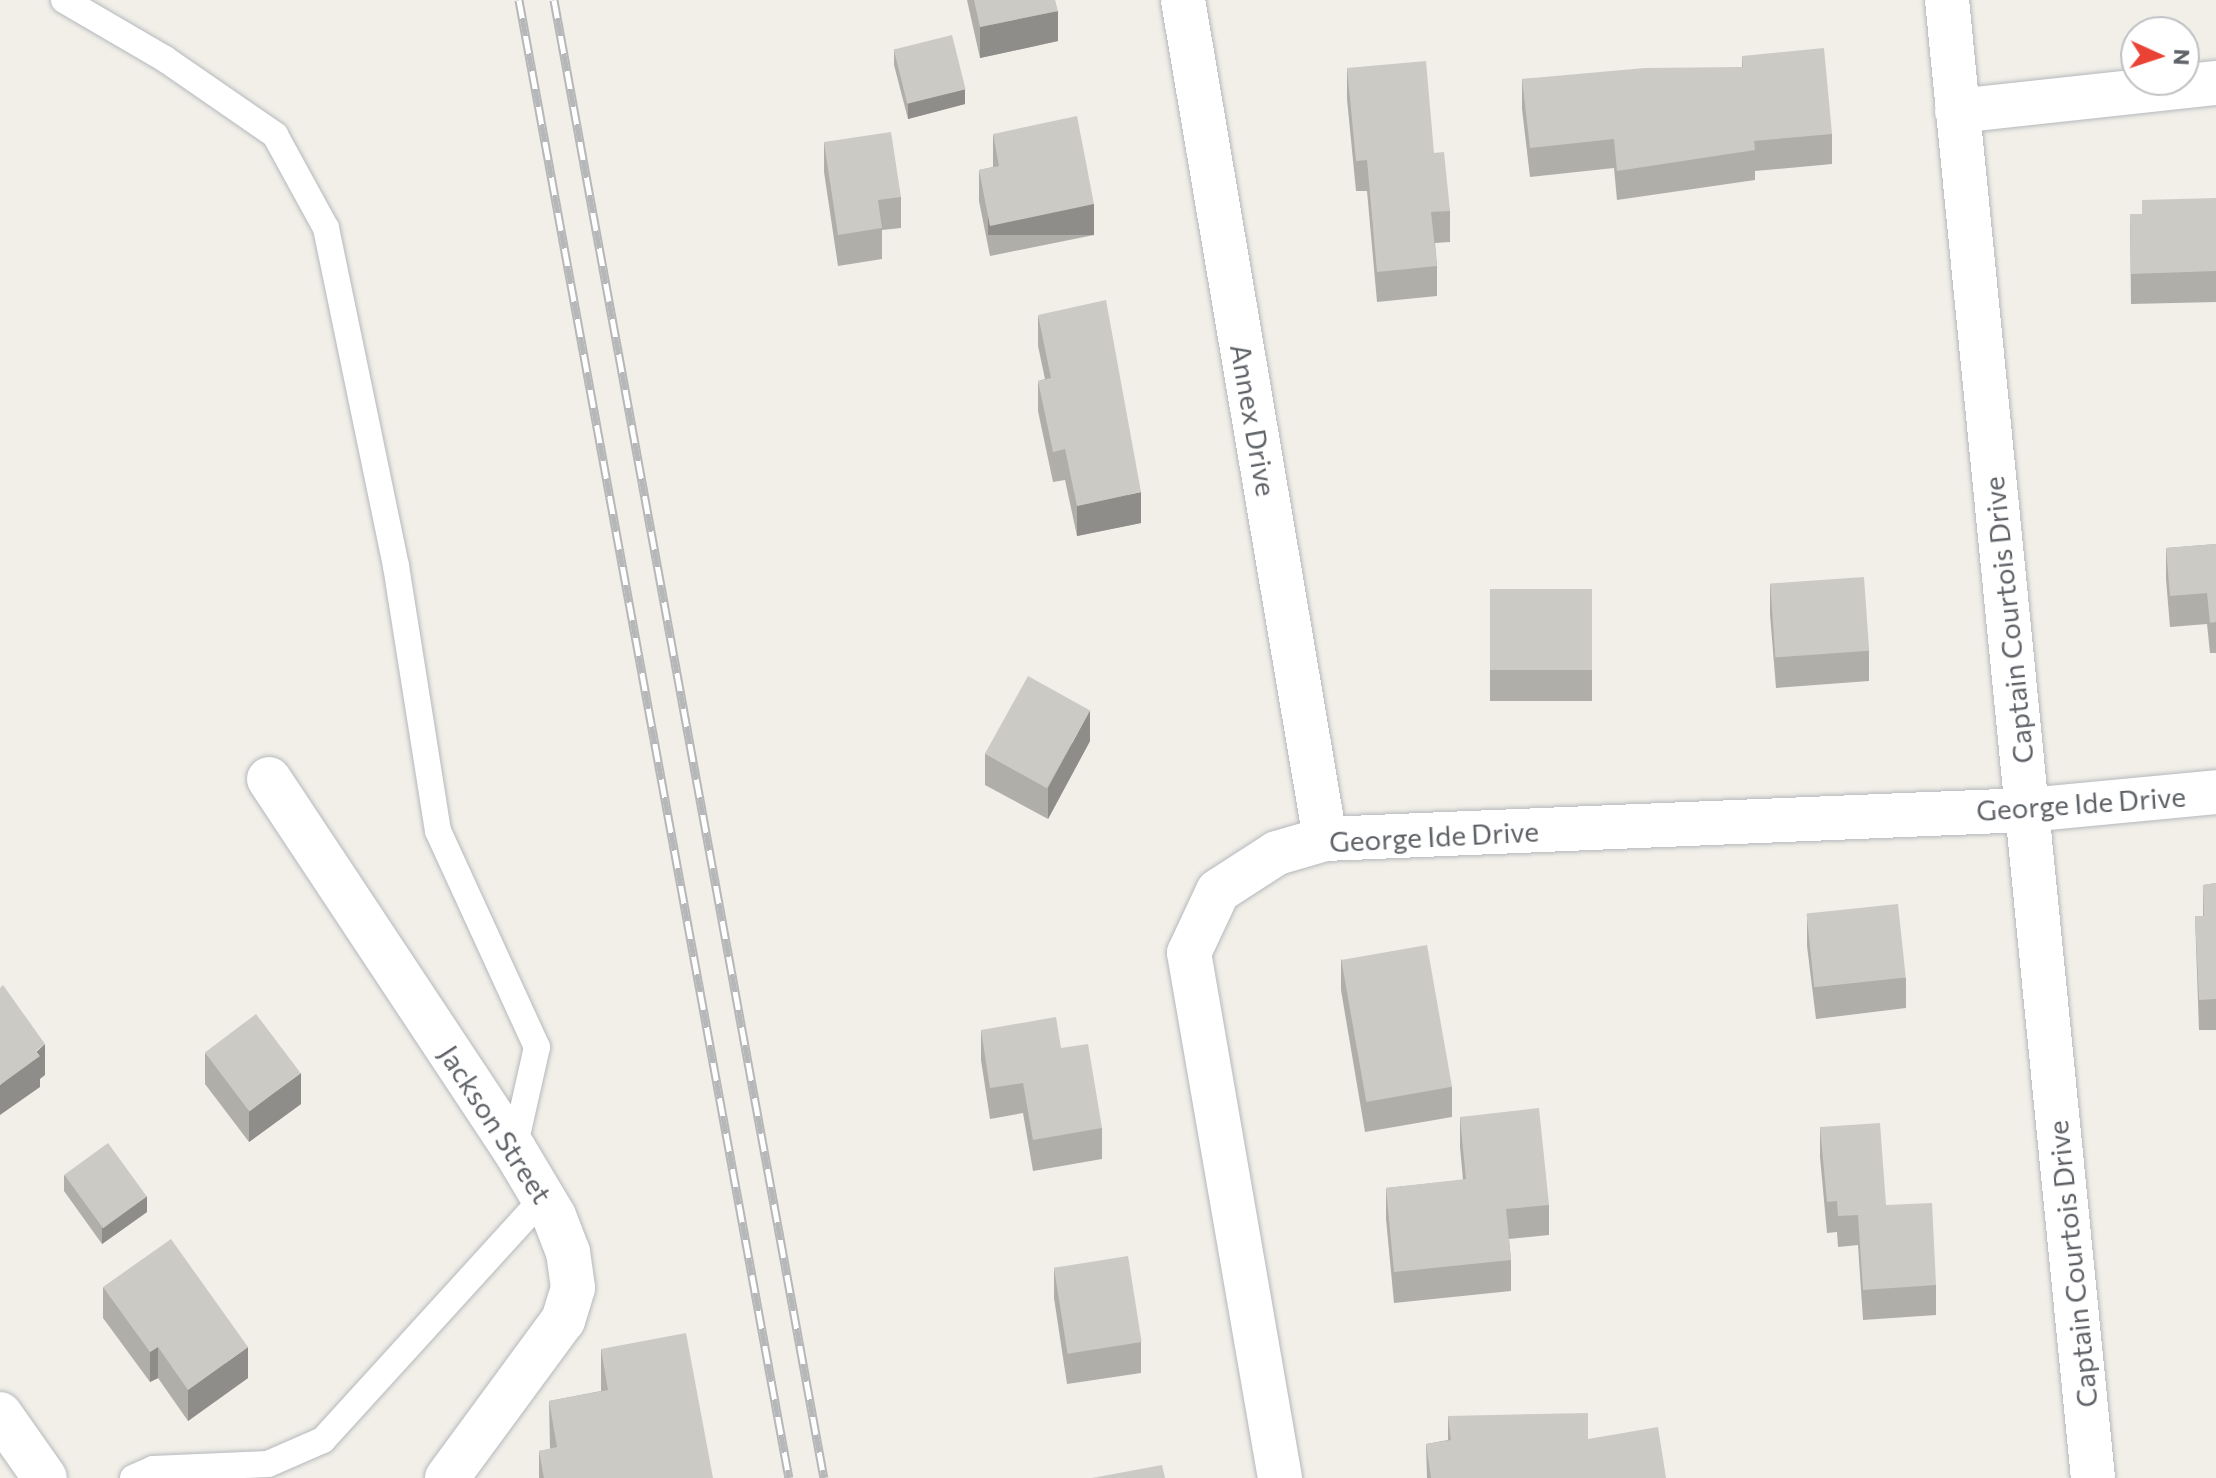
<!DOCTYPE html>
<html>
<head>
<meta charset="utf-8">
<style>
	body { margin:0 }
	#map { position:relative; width:2216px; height:1478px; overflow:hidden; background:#f1efe8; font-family:Commissioner,sans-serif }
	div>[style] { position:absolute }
	.roads { filter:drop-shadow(0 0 2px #b5b8bc) drop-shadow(0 0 2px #b5b8bc) }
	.service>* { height:26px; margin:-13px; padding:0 13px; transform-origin:13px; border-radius:13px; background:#fff }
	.minor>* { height:44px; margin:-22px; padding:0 22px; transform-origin:22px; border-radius:22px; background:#fff }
	.secondary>* { height:44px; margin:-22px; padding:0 22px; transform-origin:22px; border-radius:22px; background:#fff }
	.rail>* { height:9px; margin-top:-4.5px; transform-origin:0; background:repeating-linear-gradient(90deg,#fff 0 18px,#b6b7b8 0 36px); box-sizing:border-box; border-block:2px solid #b6b7b8 }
	.wall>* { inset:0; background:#afaea9; transform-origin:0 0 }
	.shaded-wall>* { inset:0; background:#8f8d8a; transform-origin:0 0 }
	.building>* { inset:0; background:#cccac5; transform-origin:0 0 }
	span { translate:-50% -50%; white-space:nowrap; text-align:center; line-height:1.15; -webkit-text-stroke:7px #fff; paint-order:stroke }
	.street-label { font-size:28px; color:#5f6368 }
	.north { position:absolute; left:2120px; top:16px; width:80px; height:80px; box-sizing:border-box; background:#fff; border:2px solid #bfc1c3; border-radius:50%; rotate:93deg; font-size:22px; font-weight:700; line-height:32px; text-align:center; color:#5f6368 }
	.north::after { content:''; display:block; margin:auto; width:28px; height:36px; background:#ea4335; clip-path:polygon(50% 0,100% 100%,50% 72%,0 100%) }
</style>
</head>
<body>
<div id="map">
	<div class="roads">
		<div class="service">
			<div style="left:64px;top:0;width:117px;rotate:30.3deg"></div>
			<div style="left:165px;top:59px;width:134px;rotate:34.6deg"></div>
			<div style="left:275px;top:135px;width:106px;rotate:61.3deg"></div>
			<div style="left:326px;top:228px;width:345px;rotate:78.3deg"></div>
			<div style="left:396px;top:566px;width:268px;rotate:81deg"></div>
			<div style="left:438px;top:831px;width:238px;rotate:65.4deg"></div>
			<div style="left:537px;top:1047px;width:105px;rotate:102.7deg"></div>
			<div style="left:133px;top:1478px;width:22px;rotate:-24deg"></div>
			<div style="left:153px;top:1469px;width:115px;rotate:-2.5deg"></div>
			<div style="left:268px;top:1464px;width:60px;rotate:-23.6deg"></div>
			<div style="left:323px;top:1440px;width:327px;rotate:-47.7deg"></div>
		</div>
		<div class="minor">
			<div style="left:1183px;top:0;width:851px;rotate:80.39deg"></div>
			<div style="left:1947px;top:0;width:1485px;rotate:84.36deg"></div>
			<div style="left:1957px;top:111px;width:261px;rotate:-6.2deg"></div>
			<div style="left:269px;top:779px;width:444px;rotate:56.5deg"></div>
			<div style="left:514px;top:1149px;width:78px;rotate:59.2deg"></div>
			<div style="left:554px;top:1216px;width:39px;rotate:69deg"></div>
			<div style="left:568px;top:1252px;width:36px;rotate:82deg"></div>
			<div style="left:573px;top:1288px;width:34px;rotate:107deg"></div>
			<div style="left:563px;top:1320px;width:196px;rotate:126.3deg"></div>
			<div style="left:1280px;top:1478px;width:533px;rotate:-99.83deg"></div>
			<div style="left:1189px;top:953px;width:68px;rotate:-64.9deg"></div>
			<div style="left:1218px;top:891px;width:70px;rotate:-32.8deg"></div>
			<div style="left:1277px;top:853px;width:50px;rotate:-16.3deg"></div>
			<div style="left:1325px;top:839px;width:703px;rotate:-2.37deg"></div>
			<div style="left:2027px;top:810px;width:190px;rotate:-5.4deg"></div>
		</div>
		<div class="secondary">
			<div style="left:0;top:1414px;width:78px;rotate:54.9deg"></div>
		</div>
	</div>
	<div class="rail">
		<div style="left:519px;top:0;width:1502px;rotate:79.65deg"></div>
		<div style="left:554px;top:0;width:1502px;rotate:79.65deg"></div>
	</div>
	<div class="wall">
		<div style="clip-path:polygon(967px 0,1055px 0,1058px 41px,980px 58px)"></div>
		<div style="clip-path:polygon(894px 49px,965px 104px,908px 119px,894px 65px)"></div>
		<div style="clip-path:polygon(1742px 56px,1832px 134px,1832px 164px,1755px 171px,1755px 180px,1617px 200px,1614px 168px,1530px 177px,1522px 109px,1522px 79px,1742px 67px)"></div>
		<div style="clip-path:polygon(1347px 68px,1434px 153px,1450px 211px,1450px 242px,1435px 243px,1437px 266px,1437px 296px,1377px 302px,1367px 191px,1356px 191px,1347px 99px)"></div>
		<div style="clip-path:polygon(993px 134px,1094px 235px,990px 256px,979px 201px,979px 170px,993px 167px)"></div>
		<div style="clip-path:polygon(824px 142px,901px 197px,901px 228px,882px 230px,882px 259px,838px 266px,824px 172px)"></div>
		<div style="clip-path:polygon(2216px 198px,2216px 302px,2131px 304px,2130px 214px,2142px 214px)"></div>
		<div style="clip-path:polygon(1038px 315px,1141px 523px,1077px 536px,1065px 480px,1053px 482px,1038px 411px,1038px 381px,1045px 379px,1038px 346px)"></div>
		<div style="clip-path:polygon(2216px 544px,2216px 653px,2210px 653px,2207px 624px,2170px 627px,2166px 579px,2166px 548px)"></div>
		<div style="clip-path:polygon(1770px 584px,1869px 651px,1869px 681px,1776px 688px,1770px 614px)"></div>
		<div style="left:1490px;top:589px;width:102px;height:112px"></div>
		<div style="clip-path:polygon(1090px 741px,1048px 819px,985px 785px,985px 754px)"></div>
		<div style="clip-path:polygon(2216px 883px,2216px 1030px,2199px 1030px,2195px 916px,2203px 916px,2203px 885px)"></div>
		<div style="clip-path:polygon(1807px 915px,1906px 978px,1906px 1008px,1816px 1019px,1807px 946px)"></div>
		<div style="clip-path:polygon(1341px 959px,1452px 1087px,1452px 1117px,1365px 1132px,1341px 990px)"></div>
		<div style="clip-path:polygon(981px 1030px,1061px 1048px,1102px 1128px,1102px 1159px,1033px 1171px,1023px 1113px,990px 1119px,981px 1060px)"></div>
		<div style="clip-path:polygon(205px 1053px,301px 1104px,249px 1142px,205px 1084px)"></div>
		<div style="clip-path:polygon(1460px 1117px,1549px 1205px,1549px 1235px,1509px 1239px,1511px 1260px,1511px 1291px,1394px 1303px,1386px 1219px,1386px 1188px,1463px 1180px,1460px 1147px)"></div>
		<div style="clip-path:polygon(1820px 1127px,1886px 1205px,1936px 1285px,1936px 1315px,1863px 1320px,1858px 1245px,1838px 1247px,1837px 1232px,1827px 1233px,1820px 1157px)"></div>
		<div style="clip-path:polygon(64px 1175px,147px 1212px,102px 1244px,64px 1191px)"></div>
		<div style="clip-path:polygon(1054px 1268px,1141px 1342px,1141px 1373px,1067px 1384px,1054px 1298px)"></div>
		<div style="clip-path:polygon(103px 1287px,248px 1378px,188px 1421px,158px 1378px,150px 1382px,103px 1318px)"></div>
		<div style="clip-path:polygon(601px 1349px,713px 1478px,539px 1478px,539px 1451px,550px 1449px,549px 1401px,601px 1391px)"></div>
		<div style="clip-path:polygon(1448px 1416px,1588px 1439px,1666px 1478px,1427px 1478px,1426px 1444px,1448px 1440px)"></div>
	</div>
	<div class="shaded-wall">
		<div style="clip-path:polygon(1058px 11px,1058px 41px,980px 58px,980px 27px)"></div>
		<div style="clip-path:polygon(965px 89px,965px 104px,908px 119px,908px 103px)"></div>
		<div style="left:1094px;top:204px;width:31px;height:106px;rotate:90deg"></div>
		<div style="clip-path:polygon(1141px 492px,1141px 523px,1077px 536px,1077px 506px)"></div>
		<div style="clip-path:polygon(1090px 710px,1090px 741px,1048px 819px,1048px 788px)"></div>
		<div style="clip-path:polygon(45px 1044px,45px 1075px,40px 1079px,40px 1087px,0 1115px,0 1085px)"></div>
		<div style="clip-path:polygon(301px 1073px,301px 1104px,249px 1142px,249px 1111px)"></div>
		<div style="clip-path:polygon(147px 1196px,147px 1212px,102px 1244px,102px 1228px)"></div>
		<div style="clip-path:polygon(158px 1347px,158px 1378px,150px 1382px,150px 1352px)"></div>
		<div style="clip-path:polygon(248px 1347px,248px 1378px,188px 1421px,188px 1390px)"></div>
	</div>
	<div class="building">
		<div style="clip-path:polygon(974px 0,1055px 0,1058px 11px,980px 27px)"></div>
		<div style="left:952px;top:35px;width:56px;height:60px;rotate:76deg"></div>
		<div style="clip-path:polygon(1824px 48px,1832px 134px,1754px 141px,1755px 150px,1617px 171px,1614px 139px,1530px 148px,1522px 79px,1645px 68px,1743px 67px,1742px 56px)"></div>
		<div style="clip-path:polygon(1426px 61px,1434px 153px,1444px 152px,1450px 211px,1431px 212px,1437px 266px,1377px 272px,1367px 160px,1356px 161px,1347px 68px)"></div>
		<div style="clip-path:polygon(1077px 116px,1094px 204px,990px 226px,979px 170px,999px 166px,993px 134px)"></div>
		<div style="clip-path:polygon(891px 132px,901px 197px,878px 200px,882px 228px,838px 235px,824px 142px)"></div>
		<div style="clip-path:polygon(2216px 198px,2216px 271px,2131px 274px,2130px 214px,2142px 214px,2142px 200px)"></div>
		<div style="clip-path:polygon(1106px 300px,1141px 492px,1077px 506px,1065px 449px,1053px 452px,1038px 381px,1051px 378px,1038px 315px)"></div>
		<div style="clip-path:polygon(2216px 544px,2216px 622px,2210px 623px,2207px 593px,2170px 596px,2166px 548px)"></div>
		<div style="left:1864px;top:577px;width:74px;height:94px;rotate:86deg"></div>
		<div style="left:1490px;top:589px;width:102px;height:81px"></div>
		<div style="left:1028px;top:676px;width:71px;height:89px;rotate:29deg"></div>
		<div style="clip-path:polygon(2216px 883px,2216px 999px,2199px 1000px,2195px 916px,2204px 916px,2203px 885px)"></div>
		<div style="left:1898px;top:904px;width:74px;height:92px;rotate:84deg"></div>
		<div style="left:1427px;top:945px;width:144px;height:87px;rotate:80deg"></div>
		<div style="clip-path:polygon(3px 985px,45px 1044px,36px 1051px,40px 1056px,0 1085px,0 988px)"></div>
		<div style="left:256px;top:1014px;width:74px;height:64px;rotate:53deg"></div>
		<div style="clip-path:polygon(1056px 1017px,1061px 1048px,1088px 1044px,1102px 1128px,1033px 1140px,1023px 1083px,990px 1088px,981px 1030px)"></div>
		<div style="clip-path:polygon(1539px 1108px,1549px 1205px,1506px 1209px,1511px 1260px,1394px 1272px,1386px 1188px,1466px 1179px,1460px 1117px)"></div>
		<div style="clip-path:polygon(1880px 1123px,1886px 1205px,1932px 1203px,1936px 1285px,1863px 1290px,1858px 1215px,1838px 1216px,1837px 1201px,1827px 1202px,1820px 1127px)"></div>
		<div style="left:108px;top:1143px;width:66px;height:54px;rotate:54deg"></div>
		<div style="clip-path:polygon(171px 1239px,248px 1347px,188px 1390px,158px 1347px,150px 1352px,103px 1287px)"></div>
		<div style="left:1128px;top:1256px;width:87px;height:75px;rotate:81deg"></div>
		<div style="clip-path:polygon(686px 1333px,713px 1478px,544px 1478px,539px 1451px,557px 1447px,549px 1401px,608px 1390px,601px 1349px)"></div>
		<div style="clip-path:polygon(1588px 1413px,1588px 1439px,1658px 1427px,1666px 1478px,1431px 1478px,1426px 1444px,1451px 1440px,1448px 1416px)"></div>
		<div style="clip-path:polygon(1162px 1465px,1165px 1478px,1092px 1478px)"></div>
	</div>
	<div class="street-label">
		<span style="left:1254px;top:420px;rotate:80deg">Annex Drive</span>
		<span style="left:2008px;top:620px;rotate:-96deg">Captain Courtois Drive</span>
		<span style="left:2081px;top:803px;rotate:-4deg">George Ide Drive</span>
		<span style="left:1434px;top:836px;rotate:-3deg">George Ide Drive</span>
		<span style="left:496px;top:1124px;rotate:57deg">Jackson Street</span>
		<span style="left:2072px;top:1264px;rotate:-96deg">Captain Courtois Drive</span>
	</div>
	<div class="north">N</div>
</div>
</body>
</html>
